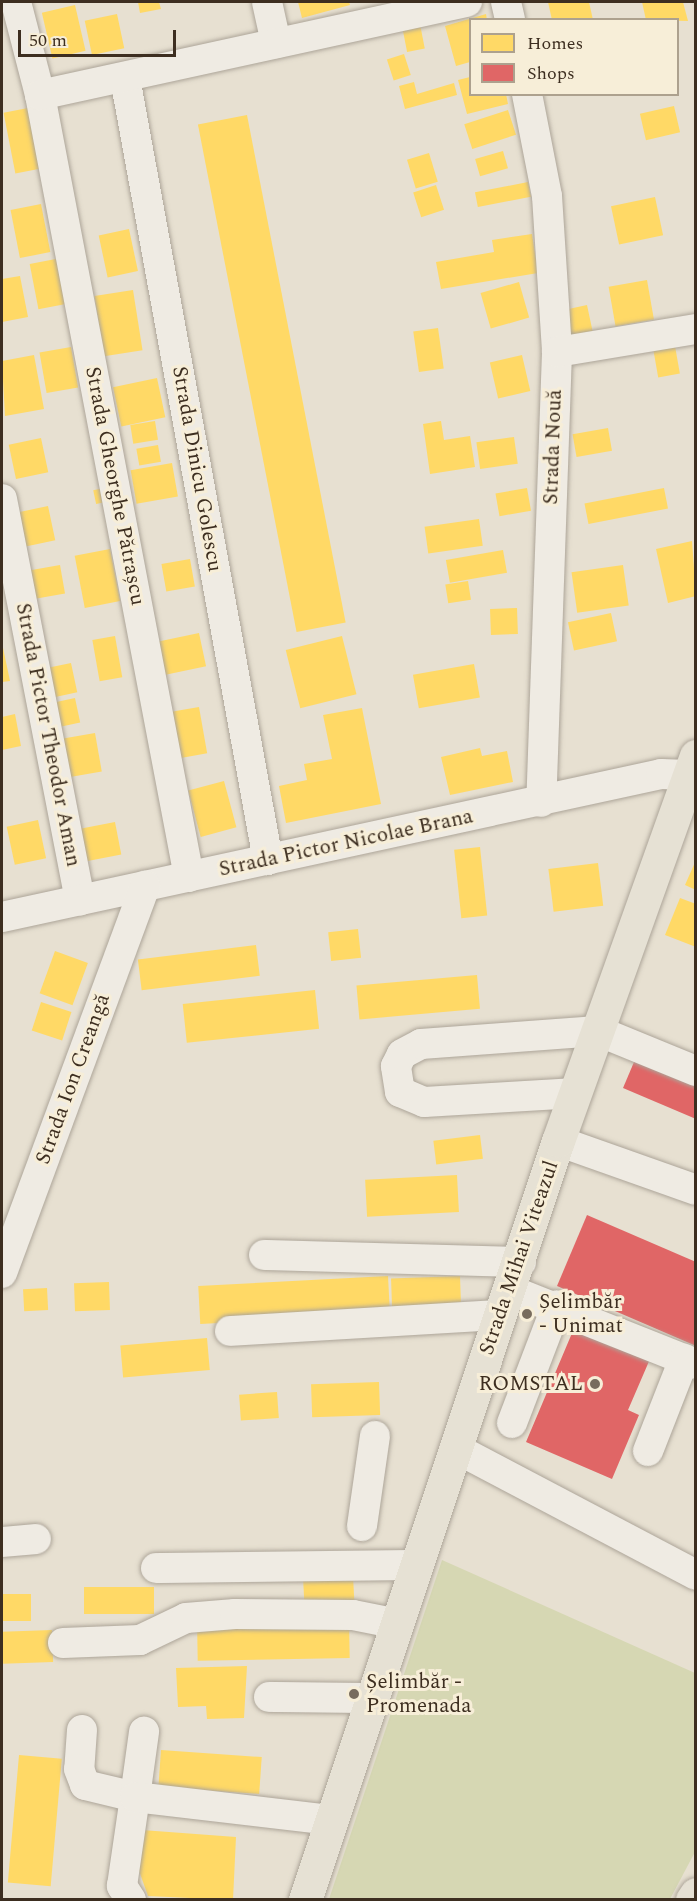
<!DOCTYPE html>
<html>
<head>
<meta charset="utf-8">
<style>
	body { margin:0 }
	#map { position:relative; width:697px; height:1901px; overflow:hidden; background:#e7e0d1; font-family:Spectral,serif }
	div>[style] { position:absolute }
	.green>* { inset:0; background:#d6d7b3 }
	.homes>* { inset:0; background:#ffd966; transform-origin:0 0 }
	.shops>* { inset:0; background:#e06666 }
	.roads { filter:drop-shadow(0 0 2px #ada599) drop-shadow(0 0 2px #ada599) }
	.minor>* { height:30px; margin:-15px; padding:0 15px; transform-origin:15px; border-radius:15px; background:#efebe3 }
	.major>* { height:33px; margin:-16.5px; padding:0 16.5px; transform-origin:16.5px; border-radius:16.5px; background:#e6e1d4 }
	.dots>* { width:16px; height:16px; translate:-50% -50%; box-sizing:border-box; border:3px solid #f7eed8; border-radius:50% }
	span { translate:-50% -50%; white-space:nowrap; text-align:center; line-height:1.15; -webkit-text-stroke:6px #f7eed8; paint-order:stroke }
	.street-label { font-size:21px; color:#3d2e20 }
	.poi-label { font-size:21px; color:#3d2e20 }
	.left { translate:0 -50%; text-align:left }
	.right { translate:-100% -50%; text-align:right }
	.frame { position:absolute; inset:0; border:3px solid #3d2e20; pointer-events:none }
	.legend { position:absolute; left:469px; top:18px; width:210px; height:78px; box-sizing:border-box; background:#f7eed8; border:2px solid #ada18e; margin:0; padding:8px 10px; list-style:none; font-size:18px; color:#3d2e20 }
	.legend li { display:flex; align-items:center; gap:12px; height:30px }
	.legend b { width:30px; border:2px solid #ada18e }
	.scale { position:absolute; left:18px; top:30px; width:158px; height:27px; box-sizing:border-box; border:3px solid #3d2e20; border-top:0; padding-left:8px; font-size:18px; line-height:21px; white-space:nowrap; color:#3d2e20; -webkit-text-stroke:4px #f7eed8; paint-order:stroke }
</style>
</head>
<body>
<div id="map">
	<div class="green">
		<div style="clip-path:polygon(442px 1560px,695px 1673px,695px 1852px,670px 1899px,329px 1899px)"></div>
	</div>
	<div class="homes">
		<div style="clip-path:polygon(138px 2px,159px 2px,161px 9px,140px 13px)"></div>
		<div style="clip-path:polygon(298px 2px,349px 2px,350px 5px,302px 18px)"></div>
		<div style="clip-path:polygon(548px 2px,589px 2px,593px 20px,552px 20px)"></div>
		<div style="clip-path:polygon(642px 2px,683px 2px,688px 21px,646px 20px)"></div>
		<div style="left:75px;top:5px;width:47px;height:34px;rotate:77deg"></div>
		<div style="left:117px;top:14px;width:35px;height:33px;rotate:78deg"></div>
		<div style="clip-path:polygon(486px 14px,487px 20px,470px 20px,470px 62px,456px 66px,445px 26px)"></div>
		<div style="left:420px;top:24px;width:25px;height:18px;rotate:79deg"></div>
		<div style="left:404px;top:54px;width:22px;height:18px;rotate:72deg"></div>
		<div style="clip-path:polygon(470px 77px,470px 94px,506px 94px,508px 104px,467px 114px,458px 80px)"></div>
		<div style="clip-path:polygon(414px 82px,417px 94px,454px 83px,457px 95px,405px 109px,399px 86px)"></div>
		<div style="left:674px;top:106px;width:27px;height:35px;rotate:77deg"></div>
		<div style="left:33px;top:107px;width:62px;height:30px;rotate:79deg"></div>
		<div style="left:508px;top:110px;width:26px;height:46px;rotate:72deg"></div>
		<div style="left:247px;top:115px;width:517px;height:50px;rotate:79deg"></div>
		<div style="left:503px;top:151px;width:18px;height:29px;rotate:74deg"></div>
		<div style="left:429px;top:153px;width:30px;height:23px;rotate:73deg"></div>
		<div style="left:528px;top:182px;width:15px;height:54px;rotate:79deg"></div>
		<div style="left:436px;top:185px;width:26px;height:24px;rotate:72deg"></div>
		<div style="left:655px;top:197px;width:39px;height:45px;rotate:78deg"></div>
		<div style="left:41px;top:204px;width:49px;height:31px;rotate:79deg"></div>
		<div style="left:129px;top:229px;width:43px;height:31px;rotate:78deg"></div>
		<div style="clip-path:polygon(532px 234px,538px 273px,441px 289px,436px 262px,494px 252px,492px 240px)"></div>
		<div style="left:66px;top:257px;width:46px;height:37px;rotate:79deg"></div>
		<div style="clip-path:polygon(20px 276px,28px 317px,2px 322px,2px 279px)"></div>
		<div style="left:647px;top:280px;width:40px;height:39px;rotate:80deg"></div>
		<div style="left:519px;top:282px;width:37px;height:40px;rotate:74deg"></div>
		<div style="left:133px;top:290px;width:61px;height:39px;rotate:81deg"></div>
		<div style="left:587px;top:305px;width:29px;height:26px;rotate:78deg"></div>
		<div style="left:438px;top:328px;width:41px;height:25px;rotate:82deg"></div>
		<div style="left:675px;top:346px;width:28px;height:22px;rotate:80deg"></div>
		<div style="left:71px;top:347px;width:41px;height:32px;rotate:80deg"></div>
		<div style="clip-path:polygon(34px 355px,44px 409px,5px 416px,2px 361px)"></div>
		<div style="left:522px;top:355px;width:37px;height:33px;rotate:77deg"></div>
		<div style="left:157px;top:378px;width:40px;height:45px;rotate:78deg"></div>
		<div style="left:155px;top:421px;width:19px;height:25px;rotate:81deg"></div>
		<div style="clip-path:polygon(441px 421px,444px 440px,470px 436px,475px 467px,430px 474px,423px 424px)"></div>
		<div style="left:608px;top:428px;width:23px;height:36px;rotate:80deg"></div>
		<div style="left:514px;top:437px;width:27px;height:38px;rotate:82deg"></div>
		<div style="left:41px;top:438px;width:35px;height:33px;rotate:78deg"></div>
		<div style="left:158px;top:445px;width:17px;height:22px;rotate:80deg"></div>
		<div style="left:172px;top:463px;width:34px;height:42px;rotate:80deg"></div>
		<div style="left:104px;top:488px;width:14px;height:11px;rotate:78deg"></div>
		<div style="left:527px;top:488px;width:23px;height:32px;rotate:80deg"></div>
		<div style="left:664px;top:488px;width:21px;height:81px;rotate:79deg"></div>
		<div style="left:48px;top:506px;width:35px;height:35px;rotate:78deg"></div>
		<div style="left:479px;top:519px;width:27px;height:55px;rotate:82deg"></div>
		<div style="clip-path:polygon(692px 541px,696px 596px,668px 603px,656px 549px)"></div>
		<div style="left:110px;top:549px;width:53px;height:36px;rotate:79deg"></div>
		<div style="left:503px;top:550px;width:23px;height:58px;rotate:80deg"></div>
		<div style="left:190px;top:559px;width:28px;height:29px;rotate:80deg"></div>
		<div style="left:60px;top:565px;width:29px;height:33px;rotate:80deg"></div>
		<div style="left:623px;top:565px;width:41px;height:52px;rotate:82deg"></div>
		<div style="left:468px;top:581px;width:19px;height:23px;rotate:81deg"></div>
		<div style="left:517px;top:608px;width:26px;height:27px;rotate:88deg"></div>
		<div style="left:611px;top:613px;width:29px;height:44px;rotate:78deg"></div>
		<div style="left:199px;top:633px;width:34px;height:45px;rotate:78deg"></div>
		<div style="left:115px;top:636px;width:42px;height:23px;rotate:80deg"></div>
		<div style="left:342px;top:636px;width:60px;height:58px;rotate:76deg"></div>
		<div style="clip-path:polygon(2px 643px,10px 681px,2px 682px)"></div>
		<div style="left:71px;top:663px;width:30px;height:27px;rotate:78deg"></div>
		<div style="left:474px;top:664px;width:34px;height:62px;rotate:80deg"></div>
		<div style="left:75px;top:698px;width:25px;height:25px;rotate:78deg"></div>
		<div style="left:199px;top:707px;width:47px;height:28px;rotate:80deg"></div>
		<div style="clip-path:polygon(362px 708px,381px 804px,286px 823px,279px 786px,307px 780px,304px 764px,332px 759px,323px 715px)"></div>
		<div style="clip-path:polygon(15px 714px,21px 746px,2px 750px,2px 717px)"></div>
		<div style="left:95px;top:733px;width:39px;height:38px;rotate:80deg"></div>
		<div style="clip-path:polygon(480px 748px,482px 756px,507px 751px,513px 782px,450px 795px,441px 757px)"></div>
		<div style="left:224px;top:781px;width:48px;height:37px;rotate:75deg"></div>
		<div style="left:38px;top:820px;width:39px;height:32px;rotate:78deg"></div>
		<div style="left:115px;top:822px;width:33px;height:42px;rotate:79deg"></div>
		<div style="left:480px;top:847px;width:69px;height:26px;rotate:84deg"></div>
		<div style="clip-path:polygon(696px 860px,696px 890px,685px 885px)"></div>
		<div style="left:598px;top:863px;width:43px;height:50px;rotate:83deg"></div>
		<div style="clip-path:polygon(680px 898px,696px 904px,696px 947px,665px 935px)"></div>
		<div style="left:358px;top:929px;width:29px;height:30px;rotate:84deg"></div>
		<div style="left:256px;top:945px;width:31px;height:119px;rotate:83deg"></div>
		<div style="left:55px;top:951px;width:35px;height:45px;rotate:20deg"></div>
		<div style="left:477px;top:975px;width:34px;height:121px;rotate:85deg"></div>
		<div style="left:315px;top:990px;width:39px;height:133px;rotate:84deg"></div>
		<div style="left:41px;top:1002px;width:32px;height:30px;rotate:18deg"></div>
		<div style="left:480px;top:1135px;width:24px;height:47px;rotate:83deg"></div>
		<div style="left:457px;top:1175px;width:37px;height:92px;rotate:87deg"></div>
		<div style="left:388px;top:1276px;width:38px;height:190px;rotate:87deg"></div>
		<div style="left:460px;top:1276px;width:32px;height:69px;rotate:88deg"></div>
		<div style="left:109px;top:1282px;width:28px;height:35px;rotate:88deg"></div>
		<div style="left:47px;top:1288px;width:22px;height:24px;rotate:87deg"></div>
		<div style="left:207px;top:1338px;width:32px;height:87px;rotate:85deg"></div>
		<div style="left:379px;top:1382px;width:33px;height:68px;rotate:88deg"></div>
		<div style="left:277px;top:1392px;width:26px;height:38px;rotate:86deg"></div>
		<div style="left:353px;top:1576px;width:35px;height:50px;rotate:87deg"></div>
		<div style="left:154px;top:1587px;width:27px;height:70px;rotate:90deg"></div>
		<div style="left:2px;top:1594px;width:29px;height:27px"></div>
		<div style="left:349px;top:1618px;width:40px;height:152px;rotate:89deg"></div>
		<div style="left:52px;top:1630px;width:32px;height:50px;rotate:88deg"></div>
		<div style="clip-path:polygon(247px 1666px,244px 1718px,207px 1719px,206px 1706px,178px 1707px,176px 1668px)"></div>
		<div style="left:161px;top:1750px;width:101px;height:37px;rotate:4deg"></div>
		<div style="left:19px;top:1755px;width:43px;height:128px;rotate:5deg"></div>
		<div style="clip-path:polygon(142px 1830px,236px 1837px,233px 1900px,148px 1896px,137px 1865px)"></div>
	</div>
	<div class="shops">
		<div style="clip-path:polygon(637px 1055px,696px 1080px,696px 1119px,623px 1088px)"></div>
		<div style="clip-path:polygon(587px 1215px,696px 1262px,696px 1346px,557px 1286px)"></div>
		<div style="clip-path:polygon(575px 1326px,650px 1359px,628px 1410px,639px 1415px,612px 1479px,526px 1442px)"></div>
	</div>
	<div class="roads">
		<div class="minor">
			<div style="left:16px;top:2px;width:96px;rotate:75.5deg"></div>
			<div style="left:40px;top:95px;width:796px;rotate:79.21deg"></div>
			<div style="left:267px;top:2px;width:42px;rotate:77.6deg"></div>
			<div style="left:506px;top:2px;width:18px;rotate:77deg"></div>
			<div style="left:125px;top:78px;width:795px;rotate:79.64deg"></div>
			<div style="left:527px;top:94px;width:104px;rotate:78.9deg"></div>
			<div style="left:547px;top:196px;width:156px;rotate:86.3deg"></div>
			<div style="left:557px;top:352px;width:450px;rotate:92deg"></div>
			<div style="left:40px;top:95px;width:437px;rotate:-12.3deg"></div>
			<div style="left:557px;top:352px;width:141px;rotate:-9.4deg"></div>
			<div style="left:2px;top:499px;width:409px;rotate:79deg"></div>
			<div style="left:2px;top:917px;width:674px;rotate:-12.24deg"></div>
			<div style="left:661px;top:774px;width:35px;rotate:2deg"></div>
			<div style="left:576px;top:1093px;width:152px;rotate:176.6deg"></div>
			<div style="left:424px;top:1102px;width:26px;rotate:-157deg"></div>
			<div style="left:400px;top:1092px;width:26px;rotate:-99deg"></div>
			<div style="left:396px;top:1066px;width:13px;rotate:-63deg"></div>
			<div style="left:402px;top:1054px;width:21px;rotate:-28deg"></div>
			<div style="left:421px;top:1044px;width:177px;rotate:-4.2deg"></div>
			<div style="left:598px;top:1031px;width:106px;rotate:22.2deg"></div>
			<div style="left:558px;top:1141px;width:146px;rotate:19.5deg"></div>
			<div style="left:264px;top:1255px;width:257px;rotate:1.6deg"></div>
			<div style="left:2px;top:1273px;width:413px;rotate:-69.7deg"></div>
			<div style="left:510px;top:1290px;width:200px;rotate:21.7deg"></div>
			<div style="left:230px;top:1331px;width:270px;rotate:-3.4deg"></div>
			<div style="left:512px;top:1423px;width:126px;rotate:-69.1deg"></div>
			<div style="left:455px;top:1448px;width:272px;rotate:27.8deg"></div>
			<div style="left:648px;top:1451px;width:99px;rotate:-68.6deg"></div>
			<div style="left:362px;top:1526px;width:91px;rotate:-81.8deg"></div>
			<div style="left:2px;top:1542px;width:34px;rotate:-5deg"></div>
			<div style="left:156px;top:1568px;width:261px;rotate:-0.7deg"></div>
			<div style="left:63px;top:1643px;width:77px;rotate:-2.2deg"></div>
			<div style="left:140px;top:1640px;width:51px;rotate:-25.6deg"></div>
			<div style="left:186px;top:1618px;width:49px;rotate:-4.7deg"></div>
			<div style="left:235px;top:1614px;width:118px;rotate:0.5deg"></div>
			<div style="left:353px;top:1615px;width:46px;rotate:11.3deg"></div>
			<div style="left:269px;top:1697px;width:104px;rotate:0.6deg"></div>
			<div style="left:82px;top:1730px;width:39px;rotate:94deg"></div>
			<div style="left:79px;top:1769px;width:17px;rotate:69deg"></div>
			<div style="left:85px;top:1785px;width:51px;rotate:13.5deg"></div>
			<div style="left:135px;top:1797px;width:66px;rotate:-82.1deg"></div>
			<div style="left:131px;top:1900px;width:17px;rotate:-123deg"></div>
			<div style="left:122px;top:1886px;width:90px;rotate:-81.7deg"></div>
			<div style="left:135px;top:1797px;width:198px;rotate:6.7deg"></div>
		</div>
		<div class="major">
			<div style="left:305px;top:1900px;width:800px;rotate:-71.57deg"></div>
			<div style="left:558px;top:1141px;width:409px;rotate:-70.3deg"></div>
			<div style="left:692px;top:1900px;width:7px;rotate:-56deg"></div>
		</div>
	</div>
	<div class="dots">
		<div style="left:527px;top:1314px;background:#786c5e"></div>
		<div style="left:595px;top:1384px;background:#786c5e"></div>
		<div style="left:354px;top:1694px;background:#786c5e"></div>
	</div>
	<div class="street-label">
		<span style="left:553px;top:447px;rotate:-88deg">Strada Nouă</span>
		<span style="left:197px;top:469px;rotate:80deg">Strada Dinicu Golescu</span>
		<span style="left:115px;top:486px;rotate:79deg">Strada Gheorghe Pătrașcu</span>
		<span style="left:48px;top:735px;rotate:79deg">Strada Pictor Theodor Aman</span>
		<span style="left:346px;top:843px;rotate:-12deg">Strada Pictor Nicolae Brana</span>
		<span style="left:73px;top:1079px;rotate:-70deg">Strada Ion Creangă</span>
		<span style="left:519px;top:1258px;rotate:-71deg">Strada Mihai Viteazul</span>
	</div>
	<div class="poi-label">
		<span class="left" style="left:539px;top:1314px">Șelimbăr<br>- Unimat</span>
		<span class="right" style="left:583px;top:1384px">ROMSTAL</span>
		<span class="left" style="left:366px;top:1694px">Șelimbăr -<br>Promenada</span>
	</div>
	<div class="frame"></div>
	<ul class="legend">
	<li><b style="height:16px;background:#ffd966"></b>Homes</li>
	<li><b style="height:16px;background:#e06666"></b>Shops</li>
	</ul>
	<div class="scale">50 m</div>
</div>
</body>
</html>
